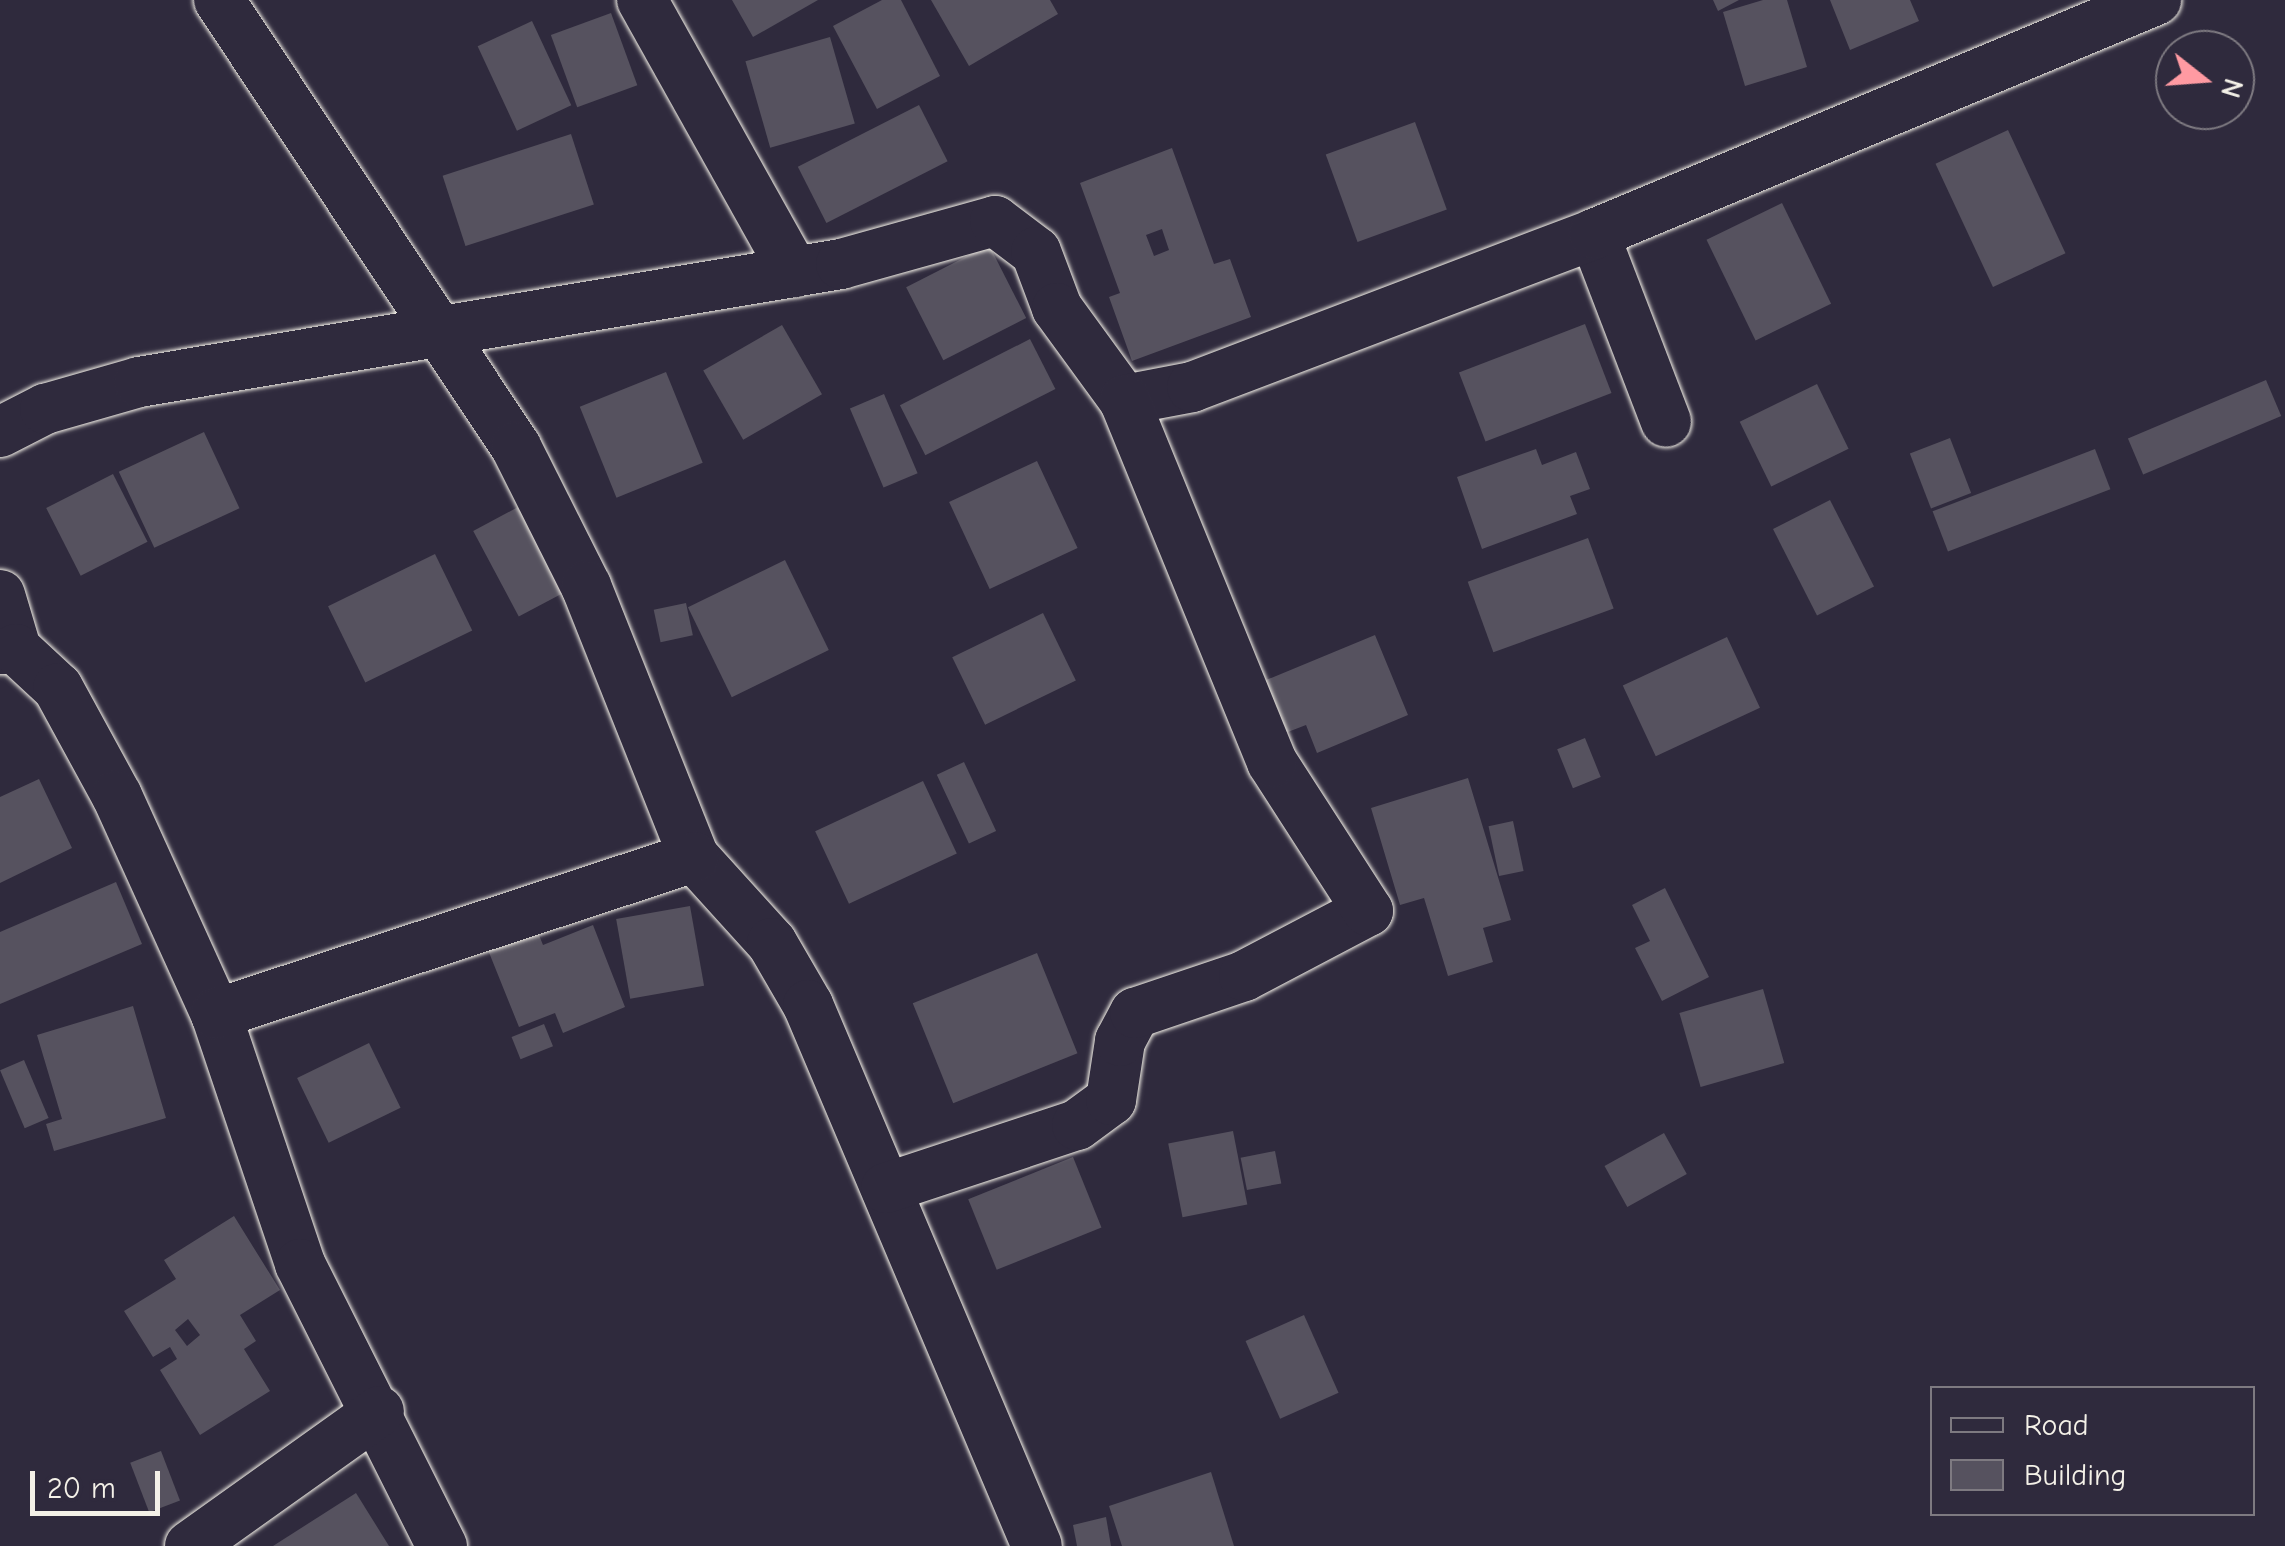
<!DOCTYPE html>
<html>
<head>
<meta charset="utf-8">
<style>
	body { margin:0 }
	#map { position:relative; width:2285px; height:1546px; overflow:hidden; background:#2f2a3d; font-family:"Comic Neue",sans-serif }
	div>[style] { position:absolute }
	.building>* { inset:0; background:#56525f; transform-origin:0 0 }
	.roads { filter:drop-shadow(0 0 2px #f4f1e8) drop-shadow(0 0 2px #f4f1e8) }
	.street>* { height:50px; margin:-25px; padding:0 25px; transform-origin:25px; border-radius:25px; background:#2f2a3d }
	span { translate:-50% -50%; white-space:nowrap; text-align:center; line-height:1.15; -webkit-text-stroke:9px #2f2a3d; paint-order:stroke }
	.legend { position:absolute; left:1930px; top:1386px; width:325px; height:130px; box-sizing:border-box; background:#2f2a3d; border:2px solid #7e7a81; margin:0; padding:12px 18px; list-style:none; font-size:30px; color:#f4f1e8 }
	.legend li { display:flex; align-items:center; gap:20px; height:50px }
	.legend b { width:50px; border:2px solid #7e7a81 }
	.north { position:absolute; left:2155px; top:30px; width:100px; height:100px; box-sizing:border-box; background:#2f2a3d; border:2px solid #7e7a81; border-radius:50%; rotate:107deg; font-size:28px; font-weight:700; line-height:40px; text-align:center; color:#f4f1e8 }
	.north::after { content:''; display:block; margin:auto; width:35px; height:45px; background:#ff9aa2; clip-path:polygon(50% 0,100% 100%,50% 72%,0 100%) }
	.scale { position:absolute; left:30px; top:1471px; width:130px; height:45px; box-sizing:border-box; border:5px solid #f4f1e8; border-top:0; padding-left:12px; font-size:30px; line-height:35px; white-space:nowrap; color:#f4f1e8; -webkit-text-stroke:8px #2f2a3d; paint-order:stroke }
</style>
</head>
<body>
<div id="map">
	<div class="building">
		<div style="clip-path:polygon(732px 0,818px 0,753px 37px)"></div>
		<div style="clip-path:polygon(882px 0,901px 0,940px 76px,877px 109px,833px 26px)"></div>
		<div style="clip-path:polygon(931px 0,1050px 0,1058px 14px,969px 66px)"></div>
		<div style="clip-path:polygon(1713px 0,1739px 0,1718px 11px)"></div>
		<div style="clip-path:polygon(1763px 0,1787px 0,1807px 67px,1745px 86px,1723px 12px)"></div>
		<div style="clip-path:polygon(1830px 0,1910px 0,1919px 21px,1850px 50px)"></div>
		<div style="left:611px;top:13px;width:77px;height:64px;rotate:70deg"></div>
		<div style="left:532px;top:21px;width:93px;height:60px;rotate:65deg"></div>
		<div style="left:830px;top:37px;width:90px;height:88px;rotate:74deg"></div>
		<div style="left:919px;top:105px;width:63px;height:136px;rotate:63deg"></div>
		<div style="left:1415px;top:122px;width:93px;height:95px;rotate:70deg"></div>
		<div style="left:2008px;top:130px;width:136px;height:80px;rotate:65deg"></div>
		<div style="left:571px;top:134px;width:74px;height:135px;rotate:72deg"></div>
		<div style="clip-path:polygon(evenodd,1172px 148px,1214px 264px,1230px 259px,1251px 317px,1132px 361px,1109px 297px,1120px 293px,1080px 183px,1172px 148px,1162px 229px,1169px 250px,1154px 256px,1146px 235px,1162px 229px)"></div>
		<div style="left:1782px;top:203px;width:112px;height:84px;rotate:64deg"></div>
		<div style="left:989px;top:245px;width:82px;height:93px;rotate:63deg"></div>
		<div style="left:1585px;top:324px;width:74px;height:135px;rotate:69deg"></div>
		<div style="left:782px;top:325px;width:80px;height:91px;rotate:60deg"></div>
		<div style="left:1030px;top:339px;width:56px;height:146px;rotate:63deg"></div>
		<div style="left:666px;top:372px;width:98px;height:93px;rotate:68deg"></div>
		<div style="left:2266px;top:380px;width:39px;height:150px;rotate:67deg"></div>
		<div style="left:1817px;top:384px;width:72px;height:86px;rotate:64deg"></div>
		<div style="left:884px;top:394px;width:86px;height:37px;rotate:67deg"></div>
		<div style="left:204px;top:432px;width:84px;height:94px;rotate:65deg"></div>
		<div style="left:1950px;top:438px;width:59px;height:43px;rotate:69deg"></div>
		<div style="clip-path:polygon(1536px 449px,1542px 465px,1576px 452px,1590px 489px,1570px 496px,1577px 514px,1482px 549px,1457px 477px)"></div>
		<div style="left:2095px;top:449px;width:43px;height:174px;rotate:69deg"></div>
		<div style="left:1037px;top:461px;width:96px;height:97px;rotate:65deg"></div>
		<div style="left:113px;top:474px;width:76px;height:75px;rotate:63deg"></div>
		<div style="left:1830px;top:500px;width:97px;height:64px;rotate:63deg"></div>
		<div style="left:520px;top:506px;width:97px;height:53px;rotate:62deg"></div>
		<div style="left:1588px;top:538px;width:75px;height:128px;rotate:70deg"></div>
		<div style="left:435px;top:554px;width:85px;height:119px;rotate:64deg"></div>
		<div style="left:785px;top:560px;width:100px;height:108px;rotate:64deg"></div>
		<div style="left:686px;top:603px;width:33px;height:33px;rotate:78deg"></div>
		<div style="left:1043px;top:613px;width:75px;height:101px;rotate:64deg"></div>
		<div style="clip-path:polygon(1375px 635px,1408px 715px,1317px 753px,1306px 725px,1280px 735px,1259px 683px)"></div>
		<div style="left:1727px;top:637px;width:78px;height:115px;rotate:65deg"></div>
		<div style="left:1585px;top:738px;width:42px;height:30px;rotate:68deg"></div>
		<div style="left:964px;top:762px;width:76px;height:30px;rotate:65deg"></div>
		<div style="clip-path:polygon(1468px 778px,1511px 920px,1483px 928px,1493px 962px,1448px 976px,1424px 898px,1400px 905px,1371px 808px)"></div>
		<div style="clip-path:polygon(39px 779px,72px 848px,0 883px,0 797px)"></div>
		<div style="left:923px;top:781px;width:80px;height:119px;rotate:65deg"></div>
		<div style="left:1513px;top:821px;width:51px;height:25px;rotate:78deg"></div>
		<div style="clip-path:polygon(116px 882px,142px 944px,0 1004px,0 932px)"></div>
		<div style="clip-path:polygon(1665px 888px,1709px 977px,1662px 1001px,1635px 948px,1650px 941px,1632px 905px)"></div>
		<div style="left:690px;top:906px;width:81px;height:75px;rotate:80deg"></div>
		<div style="clip-path:polygon(593px 925px,625px 1007px,563px 1033px,555px 1013px,519px 1027px,488px 950px,537px 930px,543px 945px)"></div>
		<div style="left:1037px;top:953px;width:108px;height:134px;rotate:68deg"></div>
		<div style="left:1763px;top:989px;width:77px;height:87px;rotate:74deg"></div>
		<div style="clip-path:polygon(133px 1006px,166px 1118px,54px 1151px,46px 1124px,62px 1119px,37px 1035px)"></div>
		<div style="left:544px;top:1024px;width:24px;height:35px;rotate:68deg"></div>
		<div style="left:369px;top:1043px;width:72px;height:80px;rotate:64deg"></div>
		<div style="left:24px;top:1060px;width:63px;height:26px;rotate:67deg"></div>
		<div style="left:1233px;top:1131px;width:75px;height:66px;rotate:79deg"></div>
		<div style="left:1664px;top:1133px;width:47px;height:68px;rotate:61deg"></div>
		<div style="left:1275px;top:1151px;width:33px;height:35px;rotate:79deg"></div>
		<div style="left:1073px;top:1157px;width:76px;height:113px;rotate:68deg"></div>
		<div style="clip-path:polygon(evenodd,234px 1216px,280px 1290px,240px 1315px,256px 1341px,244px 1349px,270px 1391px,200px 1435px,160px 1370px,177px 1359px,170px 1347px,153px 1357px,124px 1311px,176px 1279px,164px 1260px,234px 1216px,188px 1319px,200px 1335px,187px 1346px,175px 1330px,188px 1319px)"></div>
		<div style="left:1304px;top:1315px;width:85px;height:64px;rotate:66deg"></div>
		<div style="left:161px;top:1451px;width:53px;height:33px;rotate:69deg"></div>
		<div style="clip-path:polygon(1211px 1472px,1234px 1546px,1122px 1546px,1109px 1506px)"></div>
		<div style="clip-path:polygon(356px 1493px,389px 1546px,273px 1546px)"></div>
		<div style="clip-path:polygon(1106px 1517px,1111px 1546px,1077px 1546px,1073px 1525px)"></div>
	</div>
	<div class="roads">
		<div class="street">
			<div style="left:219px;top:0;width:537px;rotate:56.4deg"></div>
			<div style="left:516px;top:447px;width:156px;rotate:63.3deg"></div>
			<div style="left:586px;top:586px;width:292px;rotate:68.3deg"></div>
			<div style="left:694px;top:857px;width:116px;rotate:47.8deg"></div>
			<div style="left:772px;top:943px;width:72px;rotate:59.9deg"></div>
			<div style="left:808px;top:1005px;width:587px;rotate:67.06deg"></div>
			<div style="left:642px;top:0;width:312px;rotate:60.8deg"></div>
			<div style="left:1594px;top:234px;width:201px;rotate:69deg"></div>
			<div style="left:0;top:432px;width:51px;rotate:-27.1deg"></div>
			<div style="left:45px;top:409px;width:98px;rotate:-16deg"></div>
			<div style="left:139px;top:382px;width:712px;rotate:-9.54deg"></div>
			<div style="left:841px;top:264px;width:160px;rotate:-15.6deg"></div>
			<div style="left:995px;top:221px;width:51px;rotate:37.1deg"></div>
			<div style="left:1036px;top:252px;width:60px;rotate:69.4deg"></div>
			<div style="left:1057px;top:308px;width:114px;rotate:53.9deg"></div>
			<div style="left:1124px;top:400px;width:69px;rotate:-10.8deg"></div>
			<div style="left:1192px;top:387px;width:430px;rotate:-20.8deg"></div>
			<div style="left:1594px;top:234px;width:609px;rotate:-22.61deg"></div>
			<div style="left:0;top:595px;width:56px;rotate:73.5deg"></div>
			<div style="left:0;top:649px;width:16px"></div>
			<div style="left:16px;top:649px;width:57px;rotate:42.9deg"></div>
			<div style="left:58px;top:688px;width:123px;rotate:61.4deg"></div>
			<div style="left:117px;top:796px;width:239px;rotate:65.6deg"></div>
			<div style="left:216px;top:1014px;width:264px;rotate:71.4deg"></div>
			<div style="left:300px;top:1264px;width:316px;rotate:63.3deg"></div>
			<div style="left:216px;top:1014px;width:503px;rotate:-18.18deg"></div>
			<div style="left:886px;top:1188px;width:201px;rotate:-18.3deg"></div>
			<div style="left:1077px;top:1125px;width:42px;rotate:-36.3deg"></div>
			<div style="left:1111px;top:1100px;width:60px;rotate:-81.3deg"></div>
			<div style="left:1120px;top:1041px;width:32px;rotate:-62deg"></div>
			<div style="left:1135px;top:1013px;width:115px;rotate:-18.7deg"></div>
			<div style="left:1244px;top:976px;width:140px;rotate:-27.7deg"></div>
			<div style="left:1368px;top:911px;width:177px;rotate:-122.8deg"></div>
			<div style="left:1272px;top:762px;width:391px;rotate:-112.2deg"></div>
			<div style="left:190px;top:1546px;width:232px;rotate:-35.5deg"></div>
		</div>
	</div>
	<ul class="legend">
	<li><b style="height:12px;background:#2f2a3d"></b>Road</li>
	<li><b style="height:28px;background:#56525f"></b>Building</li>
	</ul>
	<div class="north">N</div>
	<div class="scale">20 m</div>
</div>
</body>
</html>
